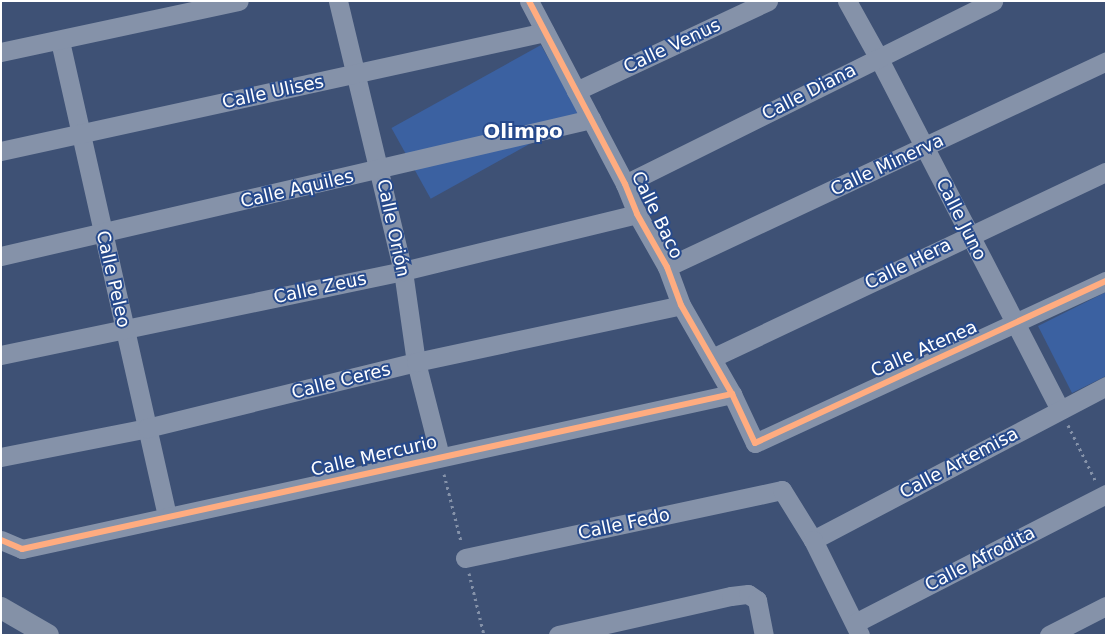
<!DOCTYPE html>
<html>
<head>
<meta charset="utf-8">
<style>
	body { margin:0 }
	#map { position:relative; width:1107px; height:636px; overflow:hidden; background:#3e5175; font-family:"DejaVu Sans",sans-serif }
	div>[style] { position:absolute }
	.green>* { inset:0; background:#3b61a1; transform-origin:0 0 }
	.path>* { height:3px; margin-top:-1.5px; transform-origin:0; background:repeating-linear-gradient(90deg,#8592a9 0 2.5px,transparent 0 6.5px) }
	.minor>* { height:19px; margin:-9.5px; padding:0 9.5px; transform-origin:9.5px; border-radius:9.5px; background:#8592a9 }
	.major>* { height:22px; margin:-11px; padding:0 11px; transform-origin:11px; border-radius:11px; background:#8491a7 }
	.cycleway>* { height:6px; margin:-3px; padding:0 3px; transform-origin:3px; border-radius:3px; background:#ffac80 }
	span { translate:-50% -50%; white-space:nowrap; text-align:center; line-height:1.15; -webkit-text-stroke:4px #274a8c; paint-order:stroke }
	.street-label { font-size:18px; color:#fff }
	.quarter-label { font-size:20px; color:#fff; font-weight:700 }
	.frame { position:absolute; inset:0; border:2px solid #fff; pointer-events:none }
</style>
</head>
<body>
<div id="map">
	<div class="green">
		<div style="left:541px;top:45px;width:81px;height:171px;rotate:61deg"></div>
		<div style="clip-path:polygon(1106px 292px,1106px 376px,1072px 393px,1038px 326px)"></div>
	</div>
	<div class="path">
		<div style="left:1068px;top:425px;width:64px;rotate:63.8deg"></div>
		<div style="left:444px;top:474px;width:69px;rotate:75.8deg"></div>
		<div style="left:469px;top:573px;width:64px;rotate:76.4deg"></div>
	</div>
	<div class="minor">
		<div style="left:338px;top:1px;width:278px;rotate:76.5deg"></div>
		<div style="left:403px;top:271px;width:92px;rotate:81.9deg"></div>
		<div style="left:416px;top:362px;width:97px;rotate:75.7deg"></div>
		<div style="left:529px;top:1px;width:207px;rotate:62.3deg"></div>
		<div style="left:625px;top:184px;width:32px;rotate:68deg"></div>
		<div style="left:637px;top:214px;width:61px;rotate:60.5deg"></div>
		<div style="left:667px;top:267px;width:40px;rotate:69.8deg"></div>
		<div style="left:681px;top:305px;width:103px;rotate:60.2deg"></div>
		<div style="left:732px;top:394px;width:54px;rotate:64.9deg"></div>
		<div style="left:755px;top:443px;width:387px;rotate:-24.8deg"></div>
		<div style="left:847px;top:1px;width:64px;rotate:61deg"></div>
		<div style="left:878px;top:57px;width:397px;rotate:62.7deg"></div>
		<div style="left:60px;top:41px;width:488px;rotate:77.3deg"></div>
		<div style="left:1px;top:52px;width:243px;rotate:-12.1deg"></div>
		<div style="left:576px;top:91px;width:212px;rotate:-25.1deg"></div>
		<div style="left:1px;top:151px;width:557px;rotate:-12.34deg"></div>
		<div style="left:625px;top:184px;width:411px;rotate:-26.4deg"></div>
		<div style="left:1px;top:256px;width:606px;rotate:-13.07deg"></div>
		<div style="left:667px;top:267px;width:485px;rotate:-25.1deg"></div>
		<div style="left:1px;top:355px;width:411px;rotate:-11.8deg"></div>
		<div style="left:403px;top:271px;width:241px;rotate:-13.7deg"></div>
		<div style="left:712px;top:358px;width:436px;rotate:-25.3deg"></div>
		<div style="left:1px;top:457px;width:149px;rotate:-11.2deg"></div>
		<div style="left:147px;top:428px;width:277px;rotate:-13.8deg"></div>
		<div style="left:416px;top:362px;width:271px;rotate:-12.1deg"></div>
		<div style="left:1px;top:540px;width:23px;rotate:23deg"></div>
		<div style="left:22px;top:549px;width:727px;rotate:-12.32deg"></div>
		<div style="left:813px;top:540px;width:331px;rotate:-27.7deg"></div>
		<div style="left:465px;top:558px;width:324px;rotate:-12.1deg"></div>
		<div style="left:782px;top:490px;width:59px;rotate:58.2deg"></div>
		<div style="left:813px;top:540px;width:106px;rotate:63.7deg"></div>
		<div style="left:855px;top:623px;width:282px;rotate:-27.2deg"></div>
		<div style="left:558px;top:635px;width:177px;rotate:-12.7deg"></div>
		<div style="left:731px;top:596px;width:17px;rotate:-7deg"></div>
		<div style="left:748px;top:594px;width:11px;rotate:34deg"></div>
		<div style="left:757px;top:600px;width:36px;rotate:79deg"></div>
		<div style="left:1049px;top:635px;width:64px;rotate:-27deg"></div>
	</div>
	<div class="major">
		<div style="left:1px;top:608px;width:54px;rotate:29.9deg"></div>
	</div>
	<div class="cycleway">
		<div style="left:529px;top:1px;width:207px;rotate:62.3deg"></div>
		<div style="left:625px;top:184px;width:32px;rotate:68deg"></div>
		<div style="left:637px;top:214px;width:61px;rotate:60.5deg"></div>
		<div style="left:667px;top:267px;width:40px;rotate:69.8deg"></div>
		<div style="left:681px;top:305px;width:103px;rotate:60.2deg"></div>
		<div style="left:732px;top:394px;width:54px;rotate:64.9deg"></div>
		<div style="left:755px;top:443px;width:387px;rotate:-24.8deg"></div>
		<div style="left:1px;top:540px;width:23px;rotate:23deg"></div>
		<div style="left:22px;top:549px;width:727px;rotate:-12.32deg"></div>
	</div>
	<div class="street-label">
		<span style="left:672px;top:46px;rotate:-25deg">Calle Venus</span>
		<span style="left:273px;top:92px;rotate:-12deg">Calle Ulises</span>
		<span style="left:809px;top:92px;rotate:-27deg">Calle Diana</span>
		<span style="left:887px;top:165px;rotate:-25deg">Calle Minerva</span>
		<span style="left:297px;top:189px;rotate:-13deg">Calle Aquiles</span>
		<span style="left:657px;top:215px;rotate:64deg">Calle Baco</span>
		<span style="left:961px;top:219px;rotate:63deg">Calle Juno</span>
		<span style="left:393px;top:228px;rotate:78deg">Calle Orión</span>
		<span style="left:908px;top:264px;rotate:-26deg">Calle Hera</span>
		<span style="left:113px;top:279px;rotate:77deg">Calle Peleo</span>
		<span style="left:320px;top:288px;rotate:-12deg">Calle Zeus</span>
		<span style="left:924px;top:349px;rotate:-24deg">Calle Atenea</span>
		<span style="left:341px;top:381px;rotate:-14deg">Calle Ceres</span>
		<span style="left:374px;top:456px;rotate:-13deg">Calle Mercurio</span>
		<span style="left:959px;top:463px;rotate:-28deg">Calle Artemisa</span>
		<span style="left:624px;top:524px;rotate:-12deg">Calle Fedo</span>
		<span style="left:980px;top:559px;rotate:-27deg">Calle Afrodita</span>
	</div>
	<div class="quarter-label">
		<span style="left:523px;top:131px">Olimpo</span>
	</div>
	<div class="frame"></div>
</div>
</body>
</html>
